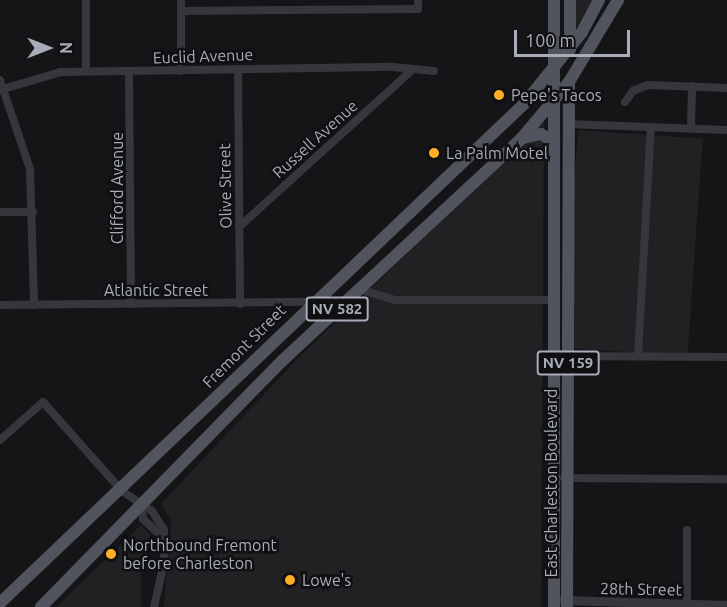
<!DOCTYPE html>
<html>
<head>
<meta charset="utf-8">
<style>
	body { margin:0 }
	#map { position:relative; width:727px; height:607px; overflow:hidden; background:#151517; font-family:Ubuntu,sans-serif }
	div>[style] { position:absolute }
	.built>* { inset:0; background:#212124; transform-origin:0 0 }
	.minor>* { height:8px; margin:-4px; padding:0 4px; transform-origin:4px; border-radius:4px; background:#36373c }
	.tertiary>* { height:9px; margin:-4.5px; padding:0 4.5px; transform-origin:4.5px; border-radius:4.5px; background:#36373c }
	.primary>* { height:12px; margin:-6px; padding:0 6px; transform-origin:6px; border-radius:6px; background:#51545c }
	.dots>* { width:16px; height:16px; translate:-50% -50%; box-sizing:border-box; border:3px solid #101012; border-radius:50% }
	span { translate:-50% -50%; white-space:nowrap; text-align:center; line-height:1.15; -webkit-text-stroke:5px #101012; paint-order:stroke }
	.shield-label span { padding:2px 4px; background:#101012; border:2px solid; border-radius:4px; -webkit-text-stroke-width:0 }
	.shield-label { font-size:15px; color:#a6acb8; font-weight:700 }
	.street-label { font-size:16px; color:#a6acb8 }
	.poi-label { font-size:16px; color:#a6acb8 }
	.left { translate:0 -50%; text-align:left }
	.north { position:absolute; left:18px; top:18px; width:60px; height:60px; -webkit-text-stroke:4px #101012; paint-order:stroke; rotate:90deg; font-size:16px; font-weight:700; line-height:24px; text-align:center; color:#a6acb8 }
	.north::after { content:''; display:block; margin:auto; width:21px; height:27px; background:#a6acb8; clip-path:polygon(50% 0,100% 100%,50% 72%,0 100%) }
	.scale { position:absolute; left:514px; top:30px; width:116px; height:27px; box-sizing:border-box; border:3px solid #a6acb8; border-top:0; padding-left:8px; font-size:18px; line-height:21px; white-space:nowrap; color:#a6acb8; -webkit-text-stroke:4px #101012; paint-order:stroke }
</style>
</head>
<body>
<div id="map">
	<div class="built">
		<div style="clip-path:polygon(576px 0,593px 0,577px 27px,576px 26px)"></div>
		<div style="clip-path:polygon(544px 122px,541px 607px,164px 607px,171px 521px,161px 504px,295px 361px)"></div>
		<div style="left:578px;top:130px;width:125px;height:218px;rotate:4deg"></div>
		<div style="clip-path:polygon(141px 525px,155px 541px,141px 564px,141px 607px,56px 607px)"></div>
	</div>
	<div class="minor">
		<div style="left:86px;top:0;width:71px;rotate:90deg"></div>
		<div style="left:181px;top:0;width:71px;rotate:90deg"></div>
		<div style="left:181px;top:11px;width:237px;rotate:-0.5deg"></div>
		<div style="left:418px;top:9px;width:9px;rotate:-90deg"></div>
		<div style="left:238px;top:69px;width:235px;rotate:89.5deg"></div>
		<div style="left:129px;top:71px;width:233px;rotate:89.5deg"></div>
		<div style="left:0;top:80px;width:94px;rotate:71.4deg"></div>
		<div style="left:30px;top:169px;width:136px;rotate:88.3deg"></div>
		<div style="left:0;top:90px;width:64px;rotate:-16.4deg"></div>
		<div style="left:61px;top:72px;width:331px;rotate:-0.9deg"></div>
		<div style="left:392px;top:67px;width:42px;rotate:5.4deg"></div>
		<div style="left:625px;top:102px;width:14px;rotate:-54deg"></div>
		<div style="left:633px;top:91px;width:16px;rotate:-22deg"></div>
		<div style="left:648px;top:85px;width:79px;rotate:2.2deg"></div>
		<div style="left:568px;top:124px;width:159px;rotate:2.2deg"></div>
		<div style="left:691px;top:128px;width:42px;rotate:-88.6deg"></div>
		<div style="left:0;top:212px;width:33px"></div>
		<div style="left:239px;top:227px;width:231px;rotate:-42.2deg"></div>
		<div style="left:359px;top:289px;width:37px;rotate:17deg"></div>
		<div style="left:394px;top:300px;width:160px"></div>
		<div style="left:0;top:305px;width:311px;rotate:-0.6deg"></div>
		<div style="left:554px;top:356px;width:173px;rotate:0.3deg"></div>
		<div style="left:638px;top:356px;width:229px;rotate:-86.8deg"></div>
		<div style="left:0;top:440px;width:57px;rotate:-41.5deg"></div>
		<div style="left:43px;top:402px;width:119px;rotate:48.4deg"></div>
		<div style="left:122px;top:491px;width:36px;rotate:34deg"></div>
		<div style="left:152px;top:511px;width:22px;rotate:58deg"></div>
		<div style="left:164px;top:530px;width:33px;rotate:90deg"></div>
		<div style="left:164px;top:563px;width:45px;rotate:102.8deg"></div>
		<div style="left:564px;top:478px;width:163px;rotate:0.4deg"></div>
		<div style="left:142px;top:509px;width:10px;rotate:84deg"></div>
		<div style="left:143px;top:519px;width:19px;rotate:43deg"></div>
		<div style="left:157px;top:532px;width:7px;rotate:-16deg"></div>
		<div style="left:687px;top:605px;width:75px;rotate:-90deg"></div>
	</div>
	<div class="tertiary">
		<div style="left:562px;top:600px;width:165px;rotate:1.7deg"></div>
	</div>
	<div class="primary">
		<div style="left:570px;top:0;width:50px;rotate:90deg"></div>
		<div style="left:523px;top:138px;width:18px;rotate:-13deg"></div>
		<div style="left:541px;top:134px;width:15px;rotate:32deg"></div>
		<div style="left:0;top:603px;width:724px;rotate:-43.6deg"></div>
		<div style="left:524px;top:104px;width:92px;rotate:-51.1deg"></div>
		<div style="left:582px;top:32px;width:36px;rotate:-62deg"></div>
		<div style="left:41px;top:607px;width:344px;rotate:-45.6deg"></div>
		<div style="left:282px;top:361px;width:325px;rotate:-42.9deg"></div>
		<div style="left:520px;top:140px;width:76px;rotate:-49.8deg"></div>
		<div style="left:569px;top:82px;width:96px;rotate:-59.1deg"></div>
		<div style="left:554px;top:607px;width:607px;rotate:-90deg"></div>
		<div style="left:567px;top:607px;width:525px;rotate:-89.78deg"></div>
	</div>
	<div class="dots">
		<div style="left:499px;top:95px;background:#ffaf25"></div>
		<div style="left:434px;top:153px;background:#ffaf25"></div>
		<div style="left:111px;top:554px;background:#ffaf25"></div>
		<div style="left:290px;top:580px;background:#ffaf25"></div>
	</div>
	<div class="shield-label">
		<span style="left:337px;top:309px">NV 582</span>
		<span style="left:568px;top:363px">NV 159</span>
	</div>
	<div class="street-label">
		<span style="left:203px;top:56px;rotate:-2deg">Euclid Avenue</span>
		<span style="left:315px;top:139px;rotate:-42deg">Russell Avenue</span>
		<span style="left:225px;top:186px;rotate:-91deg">Olive Street</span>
		<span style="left:117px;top:188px;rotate:-90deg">Clifford Avenue</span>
		<span style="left:156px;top:290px">Atlantic Street</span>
		<span style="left:244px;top:346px;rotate:-45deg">Fremont Street</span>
		<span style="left:551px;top:483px;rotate:-90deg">East Charleston Boulevard</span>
		<span style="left:641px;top:589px;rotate:1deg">28th Street</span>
	</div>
	<div class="poi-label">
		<span class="left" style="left:511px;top:95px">Pepe's Tacos</span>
		<span class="left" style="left:446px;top:153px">La Palm Motel</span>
		<span class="left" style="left:123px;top:554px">Northbound Fremont<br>before Charleston</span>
		<span class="left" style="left:302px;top:580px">Lowe's</span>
	</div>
	<div class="north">N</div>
	<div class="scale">100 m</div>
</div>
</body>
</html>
